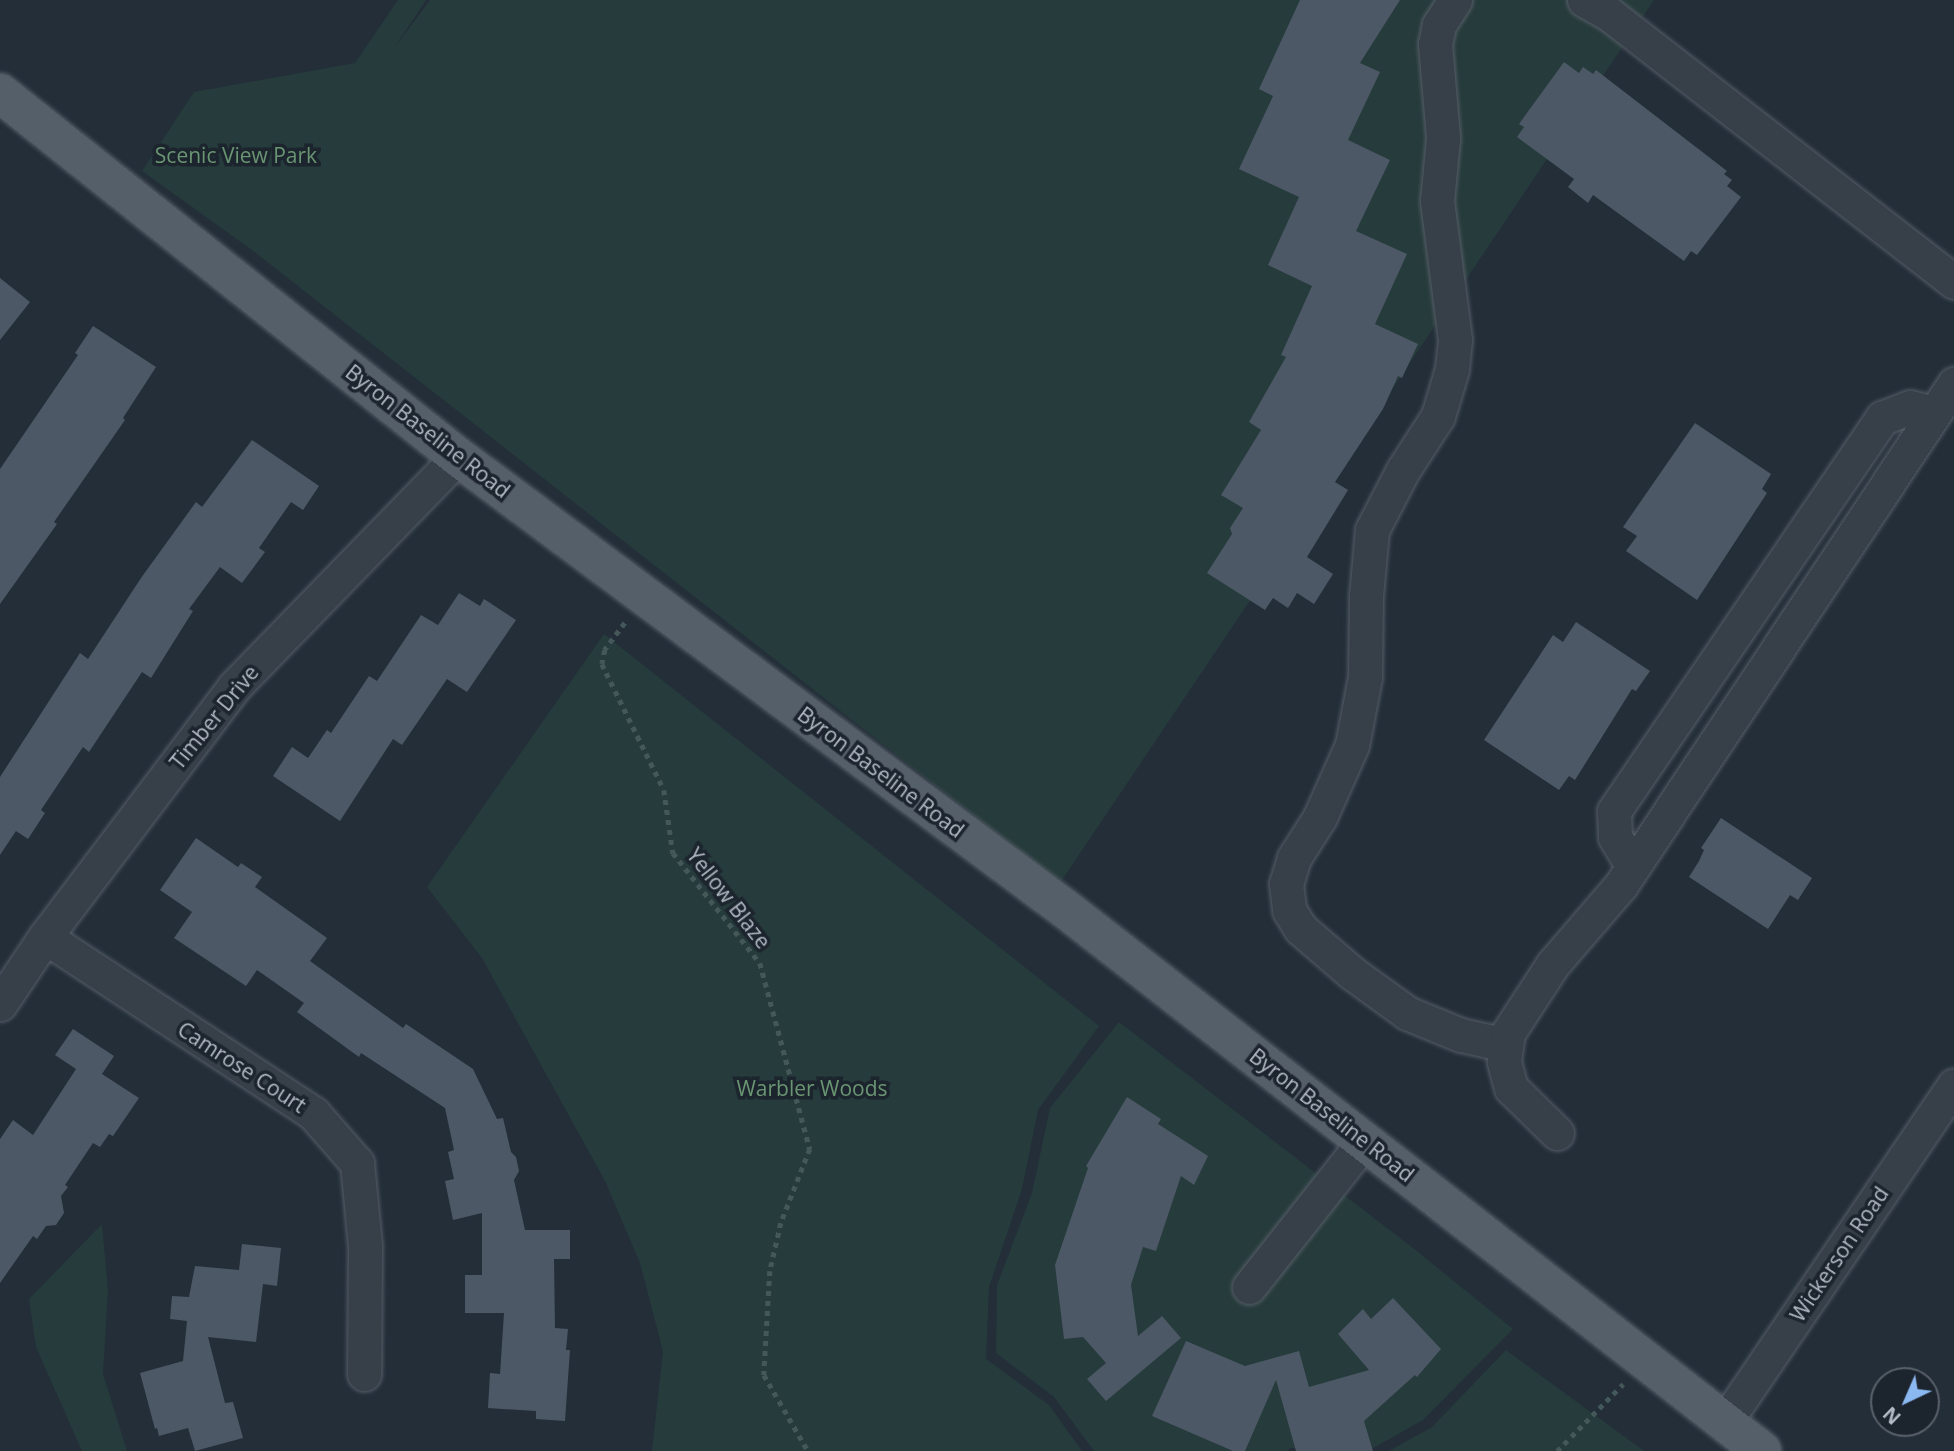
<!DOCTYPE html>
<html>
<head>
<meta charset="utf-8">
<style>
	body { margin:0 }
	#map { position:relative; width:1954px; height:1451px; overflow:hidden; background:#232e39; font-family:"Open Sans",sans-serif }
	div>[style] { position:absolute }
	.green>* { inset:0; background:#263b3b }
	.building>* { inset:0; background:#4c5865 }
	.path>* { height:4.5px; margin-top:-2.25px; transform-origin:0; background:repeating-linear-gradient(90deg,#455859 0 5px,transparent 0 10px) }
	.roads { filter:drop-shadow(0 0 2px #555d67) drop-shadow(0 0 2px #555d67) }
	.minor>* { height:33px; margin:-16.5px; padding:0 16.5px; transform-origin:16.5px; border-radius:16.5px; background:#373f49 }
	.major>* { height:38px; margin:-19px; padding:0 19px; transform-origin:19px; border-radius:19px; background:#555f69 }
	span { translate:-50% -50%; white-space:nowrap; text-align:center; line-height:1.15; -webkit-text-stroke:7px #1c242e; paint-order:stroke }
	.park-label { font-size:21px; color:#6a9572 }
	.street-label { font-size:21px; color:#b2bac5 }
	.north { position:absolute; left:1870px; top:1367px; width:70px; height:70px; box-sizing:border-box; background:#1c242e; border:2px solid #58606a; border-radius:50%; rotate:224deg; font-size:19px; font-weight:700; line-height:28px; text-align:center; color:#b2bac5 }
	.north::after { content:''; display:block; margin:auto; width:24px; height:32px; background:#8bb8f1; clip-path:polygon(50% 0,100% 100%,50% 72%,0 100%) }
</style>
</head>
<body>
<div id="map">
	<div class="green">
		<div style="clip-path:polygon(398px 0,426px 0,395px 47px,430px 0,1654px 0,1060px 883px,252px 250px,142px 171px,194px 92px,355px 63px)"></div>
		<div style="clip-path:polygon(604px 634px,1099px 1026px,1038px 1110px,1022px 1189px,989px 1287px,986px 1359px,1049px 1405px,1082px 1451px,652px 1451px,663px 1351px,640px 1263px,605px 1181px,482px 958px,427px 887px)"></div>
		<div style="clip-path:polygon(1119px 1022px,1413px 1248px,1513px 1329px,1423px 1420px,1368px 1451px,1291px 1448px,1287px 1451px,1094px 1451px,1054px 1397px,996px 1353px,997px 1285px,1032px 1193px,1050px 1108px)"></div>
		<div style="clip-path:polygon(102px 1224px,108px 1290px,103px 1374px,127px 1451px,82px 1451px,36px 1347px,29px 1299px)"></div>
		<div style="clip-path:polygon(1506px 1350px,1644px 1451px,1389px 1451px,1432px 1427px)"></div>
	</div>
	<div class="building">
		<div style="clip-path:polygon(1300px 0,1400px 0,1360px 63px,1380px 72px,1348px 140px,1390px 160px,1356px 231px,1407px 254px,1375px 324px,1418px 344px,1402px 378px,1398px 376px,1383px 409px,1335px 482px,1348px 490px,1307px 557px,1333px 574px,1314px 604px,1297px 593px,1288px 608px,1273px 598px,1265px 610px,1207px 573px,1232px 534px,1230px 528px,1243px 508px,1221px 495px,1261px 430px,1249px 422px,1286px 357px,1281px 355px,1312px 286px,1268px 265px,1299px 197px,1239px 169px,1273px 96px,1259px 89px)"></div>
		<div style="clip-path:polygon(1564px 62px,1579px 73px,1583px 67px,1593px 74px,1596px 70px,1727px 171px,1724px 174px,1732px 180px,1727px 186px,1741px 197px,1697px 255px,1691px 251px,1684px 261px,1593px 195px,1588px 203px,1568px 187px,1574px 179px,1517px 137px,1524px 127px,1519px 124px)"></div>
		<div style="clip-path:polygon(0 278px,30px 302px,0 340px)"></div>
		<div style="clip-path:polygon(93px 326px,156px 367px,123px 418px,125px 420px,54px 522px,57px 524px,0 604px,0 469px,78px 355px,75px 353px)"></div>
		<div style="clip-path:polygon(1695px 423px,1771px 474px,1762px 489px,1767px 493px,1697px 600px,1626px 551px,1637px 536px,1623px 527px)"></div>
		<div style="clip-path:polygon(252px 440px,319px 486px,303px 510px,291px 502px,259px 548px,265px 552px,242px 583px,220px 567px,189px 609px,193px 611px,151px 678px,142px 672px,89px 752px,83px 747px,41px 810px,45px 813px,28px 839px,16px 831px,0 855px,0 777px,80px 653px,88px 659px,141px 578px,196px 502px,202px 507px)"></div>
		<div style="clip-path:polygon(459px 593px,480px 606px,484px 599px,516px 620px,467px 692px,447px 679px,402px 745px,393px 739px,340px 821px,273px 776px,292px 747px,308px 758px,327px 730px,331px 733px,369px 676px,377px 681px,421px 615px,438px 625px)"></div>
		<div style="clip-path:polygon(1576px 622px,1650px 671px,1636px 691px,1632px 689px,1575px 780px,1569px 776px,1559px 790px,1484px 740px,1553px 635px,1563px 642px)"></div>
		<div style="clip-path:polygon(1721px 818px,1812px 878px,1798px 900px,1790px 895px,1768px 929px,1689px 877px,1699px 861px,1704px 850px,1701px 848px)"></div>
		<div style="clip-path:polygon(196px 838px,238px 867px,241px 863px,262px 877px,255px 887px,327px 938px,310px 961px,403px 1028px,406px 1024px,473px 1069px,497px 1119px,503px 1118px,511px 1152px,516px 1157px,519px 1171px,514px 1180px,525px 1230px,570px 1230px,570px 1259px,554px 1259px,555px 1328px,568px 1329px,566px 1350px,570px 1350px,565px 1421px,536px 1419px,536px 1411px,488px 1408px,490px 1373px,500px 1374px,504px 1313px,465px 1313px,465px 1275px,482px 1275px,482px 1213px,453px 1220px,445px 1181px,454px 1179px,448px 1152px,454px 1150px,445px 1108px,361px 1053px,359px 1057px,297px 1012px,304px 1003px,257px 970px,246px 986px,174px 938px,192px 912px,160px 890px)"></div>
		<div style="clip-path:polygon(73px 1029px,114px 1056px,102px 1074px,139px 1098px,113px 1136px,109px 1134px,100px 1147px,93px 1143px,65px 1185px,68px 1187px,61px 1196px,64px 1213px,56px 1225px,46px 1226px,37px 1239px,33px 1236px,0 1283px,0 1139px,13px 1120px,33px 1135px,76px 1069px,55px 1055px)"></div>
		<div style="clip-path:polygon(1127px 1097px,1161px 1119px,1158px 1124px,1208px 1156px,1194px 1185px,1181px 1176px,1156px 1251px,1143px 1247px,1131px 1285px,1138px 1336px,1162px 1316px,1181px 1338px,1106px 1401px,1087px 1379px,1106px 1363px,1083px 1337px,1064px 1339px,1055px 1265px,1088px 1168px,1086px 1166px)"></div>
		<div style="clip-path:polygon(242px 1244px,281px 1248px,277px 1286px,263px 1284px,256px 1342px,208px 1337px,225px 1403px,233px 1402px,243px 1438px,195px 1451px,188px 1428px,159px 1436px,157px 1428px,155px 1429px,140px 1373px,183px 1361px,187px 1321px,170px 1319px,172px 1296px,189px 1297px,195px 1266px,239px 1270px)"></div>
		<div style="clip-path:polygon(1393px 1298px,1441px 1349px,1417px 1377px,1415px 1375px,1364px 1421px,1373px 1451px,1296px 1451px,1276px 1380px,1245px 1451px,1233px 1451px,1152px 1416px,1186px 1341px,1245px 1366px,1299px 1351px,1309px 1387px,1369px 1370px,1338px 1334px,1363px 1309px,1371px 1319px)"></div>
	</div>
	<div class="path">
		<div style="left:625px;top:623px;width:34px;rotate:127deg"></div>
		<div style="left:605px;top:650px;width:14px;rotate:102deg"></div>
		<div style="left:602px;top:664px;width:140px;rotate:63.8deg"></div>
		<div style="left:664px;top:790px;width:64px;rotate:81.9deg"></div>
		<div style="left:673px;top:853px;width:140px;rotate:51.7deg"></div>
		<div style="left:760px;top:963px;width:193px;rotate:75deg"></div>
		<div style="left:810px;top:1149px;width:79px;rotate:111.4deg"></div>
		<div style="left:781px;top:1223px;width:49px;rotate:102.9deg"></div>
		<div style="left:770px;top:1271px;width:104px;rotate:93.3deg"></div>
		<div style="left:764px;top:1375px;width:88px;rotate:59.9deg"></div>
		<div style="left:1557px;top:1451px;width:94px;rotate:-45.4deg"></div>
	</div>
	<div class="roads">
		<div class="minor">
			<div style="left:1455px;top:0;width:30px;rotate:123deg"></div>
			<div style="left:1439px;top:25px;width:19px;rotate:102deg"></div>
			<div style="left:1435px;top:44px;width:94px;rotate:85.1deg"></div>
			<div style="left:1443px;top:138px;width:63px;rotate:95.4deg"></div>
			<div style="left:1437px;top:201px;width:140px;rotate:82.6deg"></div>
			<div style="left:1455px;top:340px;width:29px;rotate:96deg"></div>
			<div style="left:1452px;top:369px;width:49px;rotate:106.6deg"></div>
			<div style="left:1438px;top:416px;width:64px;rotate:122.9deg"></div>
			<div style="left:1403px;top:470px;width:68px;rotate:117.3deg"></div>
			<div style="left:1372px;top:530px;width:66px;rotate:95.2deg"></div>
			<div style="left:1366px;top:596px;width:81px;rotate:90.7deg"></div>
			<div style="left:1365px;top:677px;width:69px;rotate:100.8deg"></div>
			<div style="left:1352px;top:745px;width:79px;rotate:114deg"></div>
			<div style="left:1320px;top:817px;width:49px;rotate:122.4deg"></div>
			<div style="left:1294px;top:858px;width:27px;rotate:107deg"></div>
			<div style="left:1286px;top:884px;width:26px;rotate:83deg"></div>
			<div style="left:1289px;top:910px;width:22px;rotate:58deg"></div>
			<div style="left:1301px;top:929px;width:67px;rotate:40.8deg"></div>
			<div style="left:1352px;top:973px;width:68px;rotate:36deg"></div>
			<div style="left:1407px;top:1013px;width:58px;rotate:22.2deg"></div>
			<div style="left:1461px;top:1035px;width:46px;rotate:12.5deg"></div>
			<div style="left:1584px;top:0;width:29px;rotate:29deg"></div>
			<div style="left:1609px;top:14px;width:437px;rotate:37.8deg"></div>
			<div style="left:1633px;top:867px;width:35px;rotate:-121deg"></div>
			<div style="left:1615px;top:837px;width:26px;rotate:-92deg"></div>
			<div style="left:1614px;top:811px;width:476px;rotate:-55.7deg"></div>
			<div style="left:1882px;top:418px;width:30px;rotate:-21deg"></div>
			<div style="left:1910px;top:407px;width:25px;rotate:14deg"></div>
			<div style="left:45px;top:937px;width:321px;rotate:33.3deg"></div>
			<div style="left:313px;top:1113px;width:67px;rotate:48.7deg"></div>
			<div style="left:357px;top:1163px;width:83px;rotate:84.5deg"></div>
			<div style="left:365px;top:1246px;width:128px;rotate:90.4deg"></div>
			<div style="left:0;top:1004px;width:81px;rotate:-56.1deg"></div>
			<div style="left:45px;top:937px;width:313px;rotate:-52.9deg"></div>
			<div style="left:234px;top:687px;width:321px;rotate:-45.8deg"></div>
			<div style="left:1557px;top:1133px;width:64px;rotate:-135.6deg"></div>
			<div style="left:1511px;top:1088px;width:28px;rotate:-105deg"></div>
			<div style="left:1504px;top:1061px;width:28px;rotate:-82deg"></div>
			<div style="left:1508px;top:1033px;width:82px;rotate:-56.9deg"></div>
			<div style="left:1553px;top:964px;width:104px;rotate:-49.3deg"></div>
			<div style="left:1621px;top:885px;width:602px;rotate:-56.39deg"></div>
			<div style="left:1249px;top:1287px;width:187px;rotate:-51.7deg"></div>
			<div style="left:1725px;top:1422px;width:407px;rotate:-55.8deg"></div>
		</div>
		<div class="major">
			<div style="left:0;top:93px;width:585px;rotate:38.48deg"></div>
			<div style="left:458px;top:457px;width:760px;rotate:36.66deg"></div>
			<div style="left:1068px;top:911px;width:879px;rotate:37.89deg"></div>
		</div>
	</div>
	<div class="park-label">
		<span style="left:236px;top:155px">Scenic View Park</span>
		<span style="left:812px;top:1088px">Warbler Woods</span>
	</div>
	<div class="street-label">
		<span style="left:428px;top:431px;rotate:38deg">Byron Baseline Road</span>
		<span style="left:214px;top:717px;rotate:-51deg">Timber Drive</span>
		<span style="left:881px;top:772px;rotate:37deg">Byron Baseline Road</span>
		<span style="left:729px;top:898px;rotate:52deg">Yellow Blaze</span>
		<span style="left:242px;top:1067px;rotate:33deg">Camrose Court</span>
		<span style="left:1332px;top:1115px;rotate:38deg">Byron Baseline Road</span>
		<span style="left:1839px;top:1254px;rotate:-56deg">Wickerson Road</span>
	</div>
	<div class="north">N</div>
</div>
</body>
</html>
